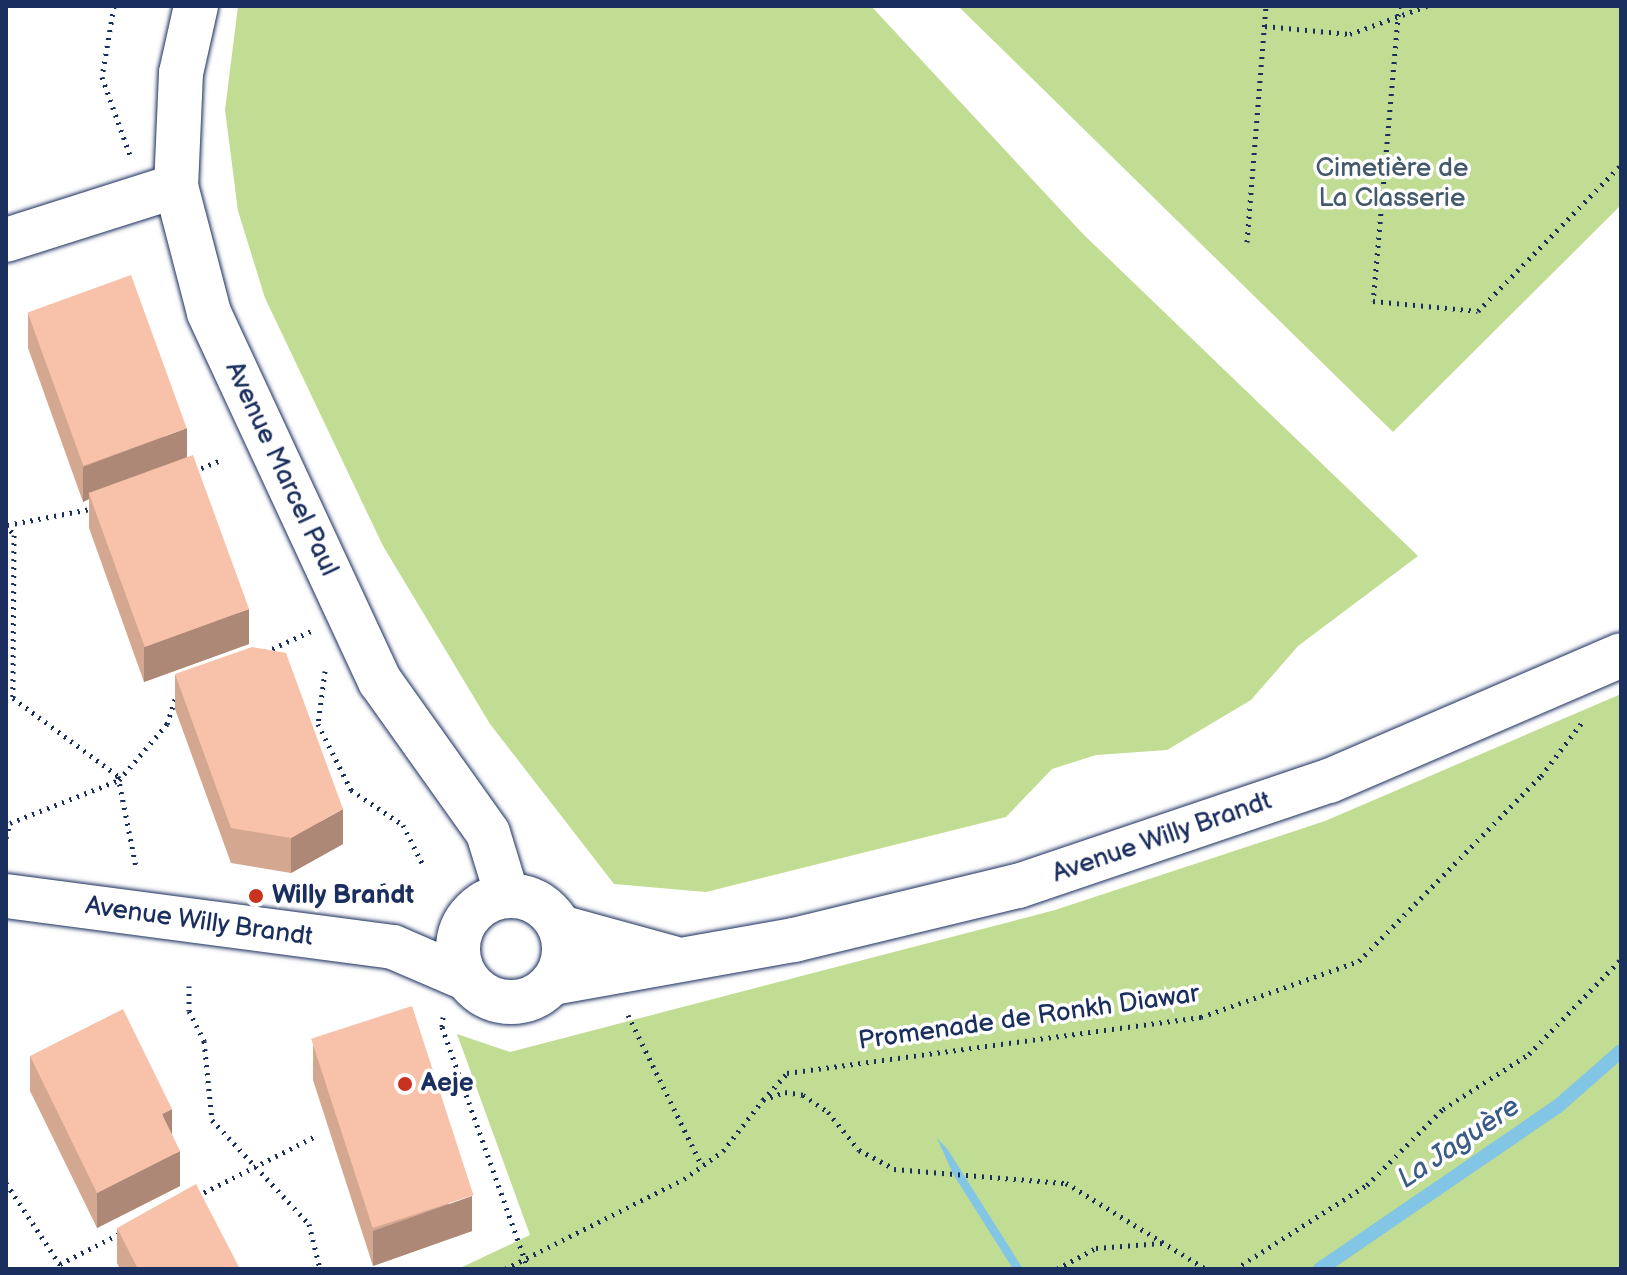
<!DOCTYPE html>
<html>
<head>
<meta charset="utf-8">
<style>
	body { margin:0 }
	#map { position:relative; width:1627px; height:1275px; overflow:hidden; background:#fff; font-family:"Balsamiq Sans",sans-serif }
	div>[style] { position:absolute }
	.green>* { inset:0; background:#c1dc93 }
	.water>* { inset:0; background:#83c5e4 }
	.stream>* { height:14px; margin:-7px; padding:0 7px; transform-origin:7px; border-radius:7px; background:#83c5e4 }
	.path>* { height:5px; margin-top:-2.5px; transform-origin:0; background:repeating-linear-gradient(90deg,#1b2f5e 0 2px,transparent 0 8px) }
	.roads { filter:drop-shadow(0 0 2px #1b2f5e) drop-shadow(0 0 2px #1b2f5e) }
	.minor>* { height:44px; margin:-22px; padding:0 22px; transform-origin:22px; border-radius:22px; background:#fff }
	.minor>.ring { margin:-22px; padding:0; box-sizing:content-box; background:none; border:44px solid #fff; border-radius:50% }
	.wall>* { inset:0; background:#d4a791 }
	.shaded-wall>* { inset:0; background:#ad8876 }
	.building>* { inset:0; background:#f7c2a9; transform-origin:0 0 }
	.dots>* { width:22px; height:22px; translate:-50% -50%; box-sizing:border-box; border:4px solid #fff; border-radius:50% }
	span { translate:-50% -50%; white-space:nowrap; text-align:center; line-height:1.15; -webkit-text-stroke:7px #fff; paint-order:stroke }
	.park-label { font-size:26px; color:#445a6b }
	.street-label { font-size:26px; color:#1b2f5e }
	.poi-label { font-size:26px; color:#1b2f5e; font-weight:700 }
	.left { translate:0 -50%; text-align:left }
	.water-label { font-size:28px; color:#3a5c86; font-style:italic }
	.frame { position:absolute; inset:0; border:8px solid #1b2f5e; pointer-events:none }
</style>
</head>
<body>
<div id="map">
	<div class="green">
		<div style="clip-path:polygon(238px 6px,871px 6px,1083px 234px,1418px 556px,1298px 646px,1251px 700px,1167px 750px,1096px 755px,1052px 769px,1006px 817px,706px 892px,614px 884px,490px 724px,383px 546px,265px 298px,238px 211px,225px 110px)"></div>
		<div style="clip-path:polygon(958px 6px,1621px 6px,1621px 205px,1393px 432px)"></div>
		<div style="clip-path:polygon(1621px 694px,1621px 1269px,458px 1269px,530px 1235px,457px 1034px,510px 1052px,1055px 910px,1325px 821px)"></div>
	</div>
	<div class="water">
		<div style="clip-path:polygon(937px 1138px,948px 1150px,1023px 1269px,1013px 1269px,953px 1174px)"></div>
	</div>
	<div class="stream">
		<div style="left:1320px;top:1269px;width:287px;rotate:-34.4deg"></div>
		<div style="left:1557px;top:1107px;width:85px;rotate:-41.2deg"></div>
	</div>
	<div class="path">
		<div style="left:114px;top:6px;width:72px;rotate:99.6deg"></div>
		<div style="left:102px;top:77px;width:83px;rotate:70.3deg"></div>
		<div style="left:1399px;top:6px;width:296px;rotate:95deg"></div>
		<div style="left:1373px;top:301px;width:105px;rotate:5.4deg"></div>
		<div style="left:1478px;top:311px;width:204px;rotate:-45.6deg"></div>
		<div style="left:1265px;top:26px;width:85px;rotate:5.4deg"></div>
		<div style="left:1350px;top:34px;width:82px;rotate:-20deg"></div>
		<div style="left:1247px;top:242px;width:237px;rotate:-85.4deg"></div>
		<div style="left:194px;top:471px;width:29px;rotate:-22deg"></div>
		<div style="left:6px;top:524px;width:14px;rotate:54deg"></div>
		<div style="left:14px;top:535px;width:163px;rotate:90.4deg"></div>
		<div style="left:13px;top:698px;width:131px;rotate:36.6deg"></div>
		<div style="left:118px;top:776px;width:93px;rotate:78.8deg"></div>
		<div style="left:7px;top:525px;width:90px;rotate:-10.9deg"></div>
		<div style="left:265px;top:652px;width:51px;rotate:-24.5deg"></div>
		<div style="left:325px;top:671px;width:53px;rotate:97.5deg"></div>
		<div style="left:318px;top:724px;width:74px;rotate:63.4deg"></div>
		<div style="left:351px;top:790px;width:63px;rotate:33.9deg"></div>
		<div style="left:403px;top:825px;width:45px;rotate:63.4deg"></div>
		<div style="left:6px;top:838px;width:16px;rotate:-75deg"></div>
		<div style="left:10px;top:823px;width:117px;rotate:-21.5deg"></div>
		<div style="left:119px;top:780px;width:74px;rotate:-49.4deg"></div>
		<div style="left:167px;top:724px;width:28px;rotate:-72deg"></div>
		<div style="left:383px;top:883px;width:19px;rotate:84deg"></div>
		<div style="left:189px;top:986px;width:25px;rotate:90deg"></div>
		<div style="left:189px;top:1011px;width:34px;rotate:63deg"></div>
		<div style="left:204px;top:1041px;width:79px;rotate:84.2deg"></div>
		<div style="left:212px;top:1120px;width:142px;rotate:47deg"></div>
		<div style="left:309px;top:1224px;width:46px;rotate:76.3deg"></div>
		<div style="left:628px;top:1015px;width:168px;rotate:63.9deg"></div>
		<div style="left:443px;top:1017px;width:10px;rotate:96deg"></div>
		<div style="left:442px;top:1027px;width:257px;rotate:70.4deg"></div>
		<div style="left:763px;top:1100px;width:36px;rotate:-48deg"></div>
		<div style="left:787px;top:1073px;width:418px;rotate:-7.7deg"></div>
		<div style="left:1201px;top:1017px;width:168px;rotate:-19.5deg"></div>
		<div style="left:1359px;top:961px;width:260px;rotate:-45.5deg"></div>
		<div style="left:1541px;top:776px;width:69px;rotate:-52.6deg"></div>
		<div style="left:6px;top:1183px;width:103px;rotate:56.5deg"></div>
		<div style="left:197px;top:1196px;width:133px;rotate:-26.8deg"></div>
		<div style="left:60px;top:1264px;width:71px;rotate:-26.9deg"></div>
		<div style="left:505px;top:1269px;width:200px;rotate:-26.7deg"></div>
		<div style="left:684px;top:1179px;width:48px;rotate:-35.7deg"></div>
		<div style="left:723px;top:1151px;width:65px;rotate:-51.9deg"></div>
		<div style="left:763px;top:1100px;width:23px;rotate:-20deg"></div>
		<div style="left:785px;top:1092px;width:18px;rotate:9deg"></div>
		<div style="left:803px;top:1095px;width:30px;rotate:34deg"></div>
		<div style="left:828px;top:1112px;width:49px;rotate:50.8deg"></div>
		<div style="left:859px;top:1150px;width:40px;rotate:28deg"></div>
		<div style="left:894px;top:1169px;width:173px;rotate:4.7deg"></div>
		<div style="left:1066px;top:1183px;width:164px;rotate:31.6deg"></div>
		<div style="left:1057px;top:1269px;width:44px;rotate:-28.3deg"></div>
		<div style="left:1096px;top:1248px;width:66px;rotate:-4.3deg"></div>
		<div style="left:1235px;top:1269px;width:156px;rotate:-32.5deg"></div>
		<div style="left:1367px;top:1185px;width:107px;rotate:-45deg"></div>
		<div style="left:1443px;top:1109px;width:102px;rotate:-32.6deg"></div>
		<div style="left:1529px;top:1054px;width:132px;rotate:-45.9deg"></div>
	</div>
	<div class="roads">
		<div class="minor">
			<div style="left:196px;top:6px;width:69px;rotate:102.6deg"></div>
			<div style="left:181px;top:73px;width:113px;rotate:92.5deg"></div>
			<div style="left:176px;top:186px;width:131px;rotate:75.4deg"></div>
			<div style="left:209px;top:313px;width:406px;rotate:65.1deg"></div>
			<div style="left:380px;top:681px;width:186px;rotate:54.6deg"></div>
			<div style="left:488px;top:833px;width:65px;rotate:73deg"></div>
			<div style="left:6px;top:240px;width:178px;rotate:-17.6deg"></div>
			<div class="ring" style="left:458px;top:896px;width:62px;height:62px"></div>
			<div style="left:6px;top:896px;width:390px;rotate:7.5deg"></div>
			<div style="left:393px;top:947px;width:78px;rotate:23.3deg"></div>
			<div style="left:560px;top:927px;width:117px;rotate:15.3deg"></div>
			<div style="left:552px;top:983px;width:246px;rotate:-10.1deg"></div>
			<div style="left:794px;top:940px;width:230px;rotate:-13.6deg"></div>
			<div style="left:1018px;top:886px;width:328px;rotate:-18.7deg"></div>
			<div style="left:1329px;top:781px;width:318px;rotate:-23.3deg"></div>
		</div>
	</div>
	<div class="wall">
		<div style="clip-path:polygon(28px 313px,187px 457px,249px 644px,144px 682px,89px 528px,89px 499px,83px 502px,28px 348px)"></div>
		<div style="clip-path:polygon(175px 674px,343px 844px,291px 873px,231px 863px,175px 709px)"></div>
		<div style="clip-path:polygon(313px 1045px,472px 1231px,373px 1266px,313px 1080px)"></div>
		<div style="clip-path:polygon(30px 1056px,172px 1136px,180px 1186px,97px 1228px,30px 1091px)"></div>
		<div style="clip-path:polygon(117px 1228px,240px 1269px,120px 1269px,117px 1263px)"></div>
	</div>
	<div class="shaded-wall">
		<div style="clip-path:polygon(187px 428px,187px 463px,89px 493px,89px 499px,83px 502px,83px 467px)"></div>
		<div style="clip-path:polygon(249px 609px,249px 644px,144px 682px,144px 647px)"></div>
		<div style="clip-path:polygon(343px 809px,343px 844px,291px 873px,291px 838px)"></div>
		<div style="clip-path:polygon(172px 1109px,172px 1144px,162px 1114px)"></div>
		<div style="clip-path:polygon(180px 1151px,180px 1186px,97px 1228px,97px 1193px)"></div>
		<div style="clip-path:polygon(472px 1196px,472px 1231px,373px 1266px,373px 1231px)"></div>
	</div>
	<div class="building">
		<div style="left:131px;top:275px;width:163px;height:110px;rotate:70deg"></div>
		<div style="left:193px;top:455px;width:164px;height:111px;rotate:70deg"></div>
		<div style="clip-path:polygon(252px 647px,286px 653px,343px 809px,291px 838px,231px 828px,175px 674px)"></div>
		<div style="left:412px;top:1006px;width:199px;height:106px;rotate:72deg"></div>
		<div style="clip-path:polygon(123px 1009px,172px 1109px,162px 1114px,180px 1151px,97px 1193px,30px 1056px)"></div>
		<div style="clip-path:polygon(196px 1184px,240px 1269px,138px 1269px,117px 1228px)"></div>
	</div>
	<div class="dots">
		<div style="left:256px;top:896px;background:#c8321e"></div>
		<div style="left:405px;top:1084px;background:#c8321e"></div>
	</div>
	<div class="park-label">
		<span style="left:1392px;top:184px">Cimetière de<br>La Classerie</span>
	</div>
	<div class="street-label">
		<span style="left:281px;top:469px;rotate:65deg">Avenue Marcel Paul</span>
		<span style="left:1162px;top:838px;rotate:-19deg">Avenue Willy Brandt</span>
		<span style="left:199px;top:922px;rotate:8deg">Avenue Willy Brandt</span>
		<span style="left:1029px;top:1018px;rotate:-8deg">Promenade de Ronkh Diawar</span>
	</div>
	<div class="poi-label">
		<span class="left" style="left:272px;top:896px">Willy Brandt</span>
		<span class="left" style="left:421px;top:1084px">Aeje</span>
	</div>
	<div class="water-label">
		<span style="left:1459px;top:1143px;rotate:-34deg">La Jaguère</span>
	</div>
	<div class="frame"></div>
</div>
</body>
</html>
